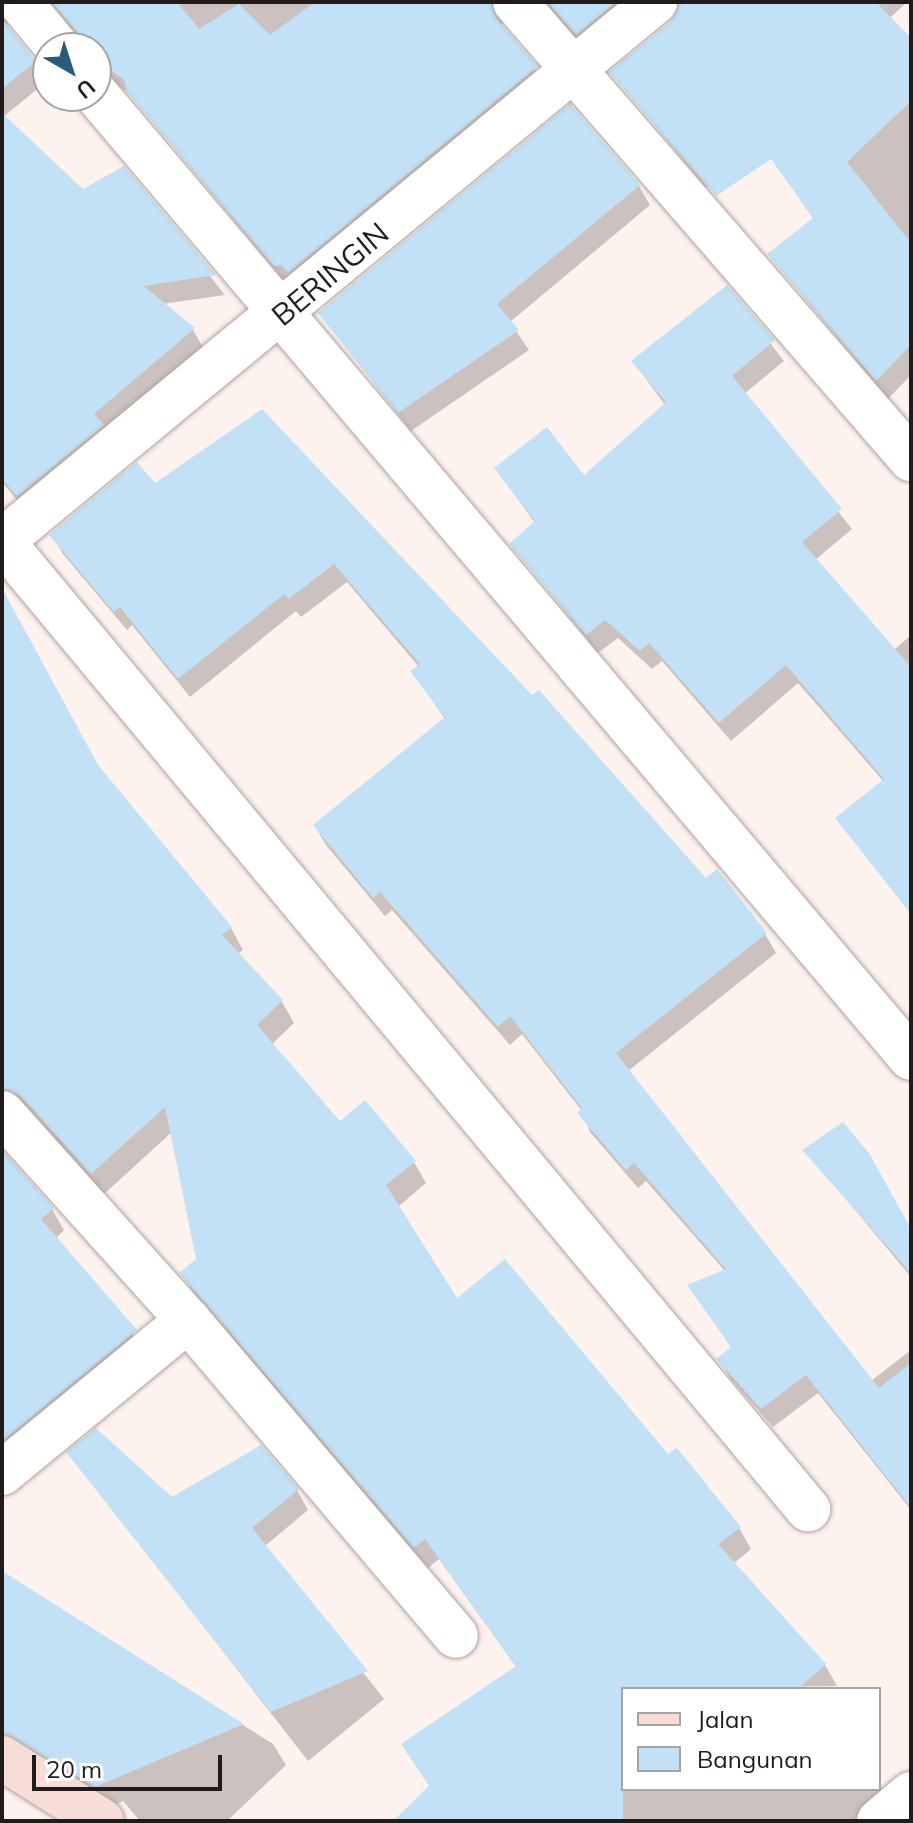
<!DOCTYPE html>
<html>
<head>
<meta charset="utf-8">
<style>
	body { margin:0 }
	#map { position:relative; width:913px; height:1823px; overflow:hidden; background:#fef2ee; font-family:Mulish,sans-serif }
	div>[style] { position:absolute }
	.shadow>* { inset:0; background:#0003 }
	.building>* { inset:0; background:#c2e1f6 }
	.roads { filter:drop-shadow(0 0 2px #afa3a0) drop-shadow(0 0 2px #afa3a0) }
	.street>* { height:44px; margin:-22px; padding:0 22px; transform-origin:22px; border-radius:22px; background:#fff }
	.secondary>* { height:44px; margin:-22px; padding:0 22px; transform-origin:22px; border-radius:22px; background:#f8ddd6 }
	span { translate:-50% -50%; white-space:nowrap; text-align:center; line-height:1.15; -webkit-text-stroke:6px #fff; paint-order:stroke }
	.street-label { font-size:30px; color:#211c1b }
	.frame { position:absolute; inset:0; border:4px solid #211c1b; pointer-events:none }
	.legend { position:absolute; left:621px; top:1687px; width:260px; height:104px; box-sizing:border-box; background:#fff; border:2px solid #a6a4a4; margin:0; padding:10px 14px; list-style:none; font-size:24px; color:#211c1b }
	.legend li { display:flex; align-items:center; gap:16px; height:40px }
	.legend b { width:40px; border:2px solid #a6a4a4 }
	.north { position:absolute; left:32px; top:32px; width:80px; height:80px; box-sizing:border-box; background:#fff; border:2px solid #a6a4a4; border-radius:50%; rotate:141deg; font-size:22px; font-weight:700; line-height:32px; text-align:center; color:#211c1b }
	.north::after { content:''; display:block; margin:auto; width:28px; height:36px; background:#295b79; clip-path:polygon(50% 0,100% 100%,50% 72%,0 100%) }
	.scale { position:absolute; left:32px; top:1755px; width:190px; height:36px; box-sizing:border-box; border:4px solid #211c1b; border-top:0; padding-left:10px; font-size:24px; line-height:28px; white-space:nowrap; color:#211c1b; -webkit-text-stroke:6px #fff; paint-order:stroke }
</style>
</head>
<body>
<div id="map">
	<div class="shadow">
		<div style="clip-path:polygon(2px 2px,13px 5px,7px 25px,46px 82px,3px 117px,83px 191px,124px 169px,225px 295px,162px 304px,193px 330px,204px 349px,29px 515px,2px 482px)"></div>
		<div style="clip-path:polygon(50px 2px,515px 2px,502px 25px,548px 88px,288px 286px,131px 95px,103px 74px,96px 48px,88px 48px)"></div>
		<div style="clip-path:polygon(541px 2px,653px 2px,589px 54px)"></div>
		<div style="clip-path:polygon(681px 2px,907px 2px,706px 188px,612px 73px,673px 22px)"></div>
		<div style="clip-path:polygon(911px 89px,911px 375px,888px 399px,769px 255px,814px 220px,788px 181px)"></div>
		<div style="clip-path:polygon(639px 186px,650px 205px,510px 322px,529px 350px,411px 431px,320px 313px)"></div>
		<div style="clip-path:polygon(727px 288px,784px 361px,744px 394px,852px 529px,815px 560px,894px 650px,911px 635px,911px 914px,838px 819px,884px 782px,798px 683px,731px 741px,662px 661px,652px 669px,618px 638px,598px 653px,512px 544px,535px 523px,496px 469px,584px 478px,665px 405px,633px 361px)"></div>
		<div style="clip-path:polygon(262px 411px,706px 881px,765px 934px,776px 953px,628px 1071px,871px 1381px,911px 1350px,911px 1510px,818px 1393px,773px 1427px,730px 1378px,719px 1359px,732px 1349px,690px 1286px,725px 1271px,646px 1181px,638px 1188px,590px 1132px,582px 1111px,522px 1034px,510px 1045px,392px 910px,385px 916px,326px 845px,315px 826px,445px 719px,413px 672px,419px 667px,347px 582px,301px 617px,296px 611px,190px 697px,132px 625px,127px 630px,63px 554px,52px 535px,154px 486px)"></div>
		<div style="clip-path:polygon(2px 591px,99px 769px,231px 928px,243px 950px,237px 954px,282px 1002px,294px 1023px,271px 1045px,340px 1124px,414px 1162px,426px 1183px,398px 1207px,457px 1301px,667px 1457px,739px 1528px,751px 1549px,733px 1564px,825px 1665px,837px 1686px,623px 1689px,623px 1789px,879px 1789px,879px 1784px,888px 1799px,873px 1821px,396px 1821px,430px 1788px,517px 1668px,439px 1559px,428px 1568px,194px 1294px,182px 1273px,198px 1259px,172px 1132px,104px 1194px,2px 1114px)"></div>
		<div style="clip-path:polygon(2px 1150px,52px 1209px,64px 1230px,55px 1239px,147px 1352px,2px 1474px)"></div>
		<div style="clip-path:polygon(805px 1150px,867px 1154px,911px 1232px,911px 1277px)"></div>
		<div style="clip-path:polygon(69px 1453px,172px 1499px,297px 1490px,308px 1510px,265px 1546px,384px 1699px,308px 1761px)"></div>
		<div style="clip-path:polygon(13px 1580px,273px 1744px,286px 1765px,227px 1821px,140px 1821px,123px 1801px,108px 1808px,20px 1755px,2px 1726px,2px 1592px)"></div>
	</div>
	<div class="building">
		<div style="clip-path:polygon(52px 2px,177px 2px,199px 29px,239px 4px,270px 35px,315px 2px,491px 2px,496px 18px,538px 66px,288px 273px,282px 265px,274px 266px,127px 92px,124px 80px,96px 59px,96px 48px,82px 48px,77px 32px)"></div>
		<div style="clip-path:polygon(548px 2px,616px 2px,576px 35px)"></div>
		<div style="clip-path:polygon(679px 2px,876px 2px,911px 38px,911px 101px,847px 162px,911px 243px,911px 345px,876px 381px,767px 254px,813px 218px,771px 159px,716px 196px,609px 72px,671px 21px)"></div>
		<div style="clip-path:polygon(2px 19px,36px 61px,2px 89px)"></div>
		<div style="clip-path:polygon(570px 104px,640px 185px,497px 304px,519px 330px,398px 413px,318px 313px)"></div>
		<div style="clip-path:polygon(2px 113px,83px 189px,124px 166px,216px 275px,144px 286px,195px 328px,94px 414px,104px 425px,17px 496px,2px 479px)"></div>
		<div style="clip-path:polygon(727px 285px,775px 340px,732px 376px,842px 509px,802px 542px,911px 667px,911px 914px,835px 818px,884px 779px,786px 665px,719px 723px,649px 643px,640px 651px,605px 620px,586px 635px,509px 544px,535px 521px,494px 468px,547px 427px,584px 475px,666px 402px,631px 361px)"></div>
		<div style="clip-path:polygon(262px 409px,532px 695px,539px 690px,706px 878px,717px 869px,767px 933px,616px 1053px,879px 1388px,911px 1363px,911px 1508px,806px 1375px,761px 1409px,716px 1359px,731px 1347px,687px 1285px,726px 1269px,634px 1163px,626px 1170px,577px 1113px,582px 1108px,510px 1016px,498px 1027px,380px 892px,373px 898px,313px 825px,445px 717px,410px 671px,420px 664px,334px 564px,289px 599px,284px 594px,178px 679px,120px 607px,114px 612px,49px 535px,137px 462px,155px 483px)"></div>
		<div style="clip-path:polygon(2px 588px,98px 765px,232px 927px,222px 935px,283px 1000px,257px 1025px,340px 1121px,365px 1100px,416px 1161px,386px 1185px,457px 1298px,505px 1259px,668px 1454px,677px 1448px,741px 1527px,718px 1544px,826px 1664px,798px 1689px,623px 1689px,623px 1821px,393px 1821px,429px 1786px,401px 1744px,516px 1666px,425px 1539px,414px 1548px,179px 1273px,196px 1259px,165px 1107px,91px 1174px,21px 1096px,2px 1089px)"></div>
		<div style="clip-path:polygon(843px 1122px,869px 1153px,911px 1229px,910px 1272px,802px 1150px)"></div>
		<div style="clip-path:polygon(2px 1150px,54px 1208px,41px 1219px,137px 1330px,2px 1441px)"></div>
		<div style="clip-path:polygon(96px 1428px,172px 1497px,261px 1445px,299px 1489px,252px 1528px,368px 1671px,271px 1712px,66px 1452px)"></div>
		<div style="clip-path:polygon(2px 1571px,244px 1724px,95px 1787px,2px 1733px)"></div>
	</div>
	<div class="roads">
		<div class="street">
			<div style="left:20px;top:2px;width:60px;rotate:50.4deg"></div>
			<div style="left:515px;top:2px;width:605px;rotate:49.09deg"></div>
			<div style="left:96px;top:94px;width:1262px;rotate:49.79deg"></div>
			<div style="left:2px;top:541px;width:1260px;rotate:50.22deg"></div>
			<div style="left:2px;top:541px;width:847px;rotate:-39.54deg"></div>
			<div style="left:2px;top:1113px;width:278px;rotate:48.1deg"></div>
			<div style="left:188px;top:1320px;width:414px;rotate:49.7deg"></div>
			<div style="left:2px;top:1473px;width:241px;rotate:-39.4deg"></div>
			<div style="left:879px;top:1821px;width:42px;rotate:-40.2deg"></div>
		</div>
		<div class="secondary">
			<div style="left:2px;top:1758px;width:118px;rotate:32.2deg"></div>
		</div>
	</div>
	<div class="street-label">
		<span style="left:330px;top:274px;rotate:-40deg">BERINGIN</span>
	</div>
	<div class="frame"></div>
	<ul class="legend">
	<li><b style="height:10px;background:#f8ddd6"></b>Jalan</li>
	<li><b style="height:22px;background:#c2e1f6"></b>Bangunan</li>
	</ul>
	<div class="north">U</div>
	<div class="scale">20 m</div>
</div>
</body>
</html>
